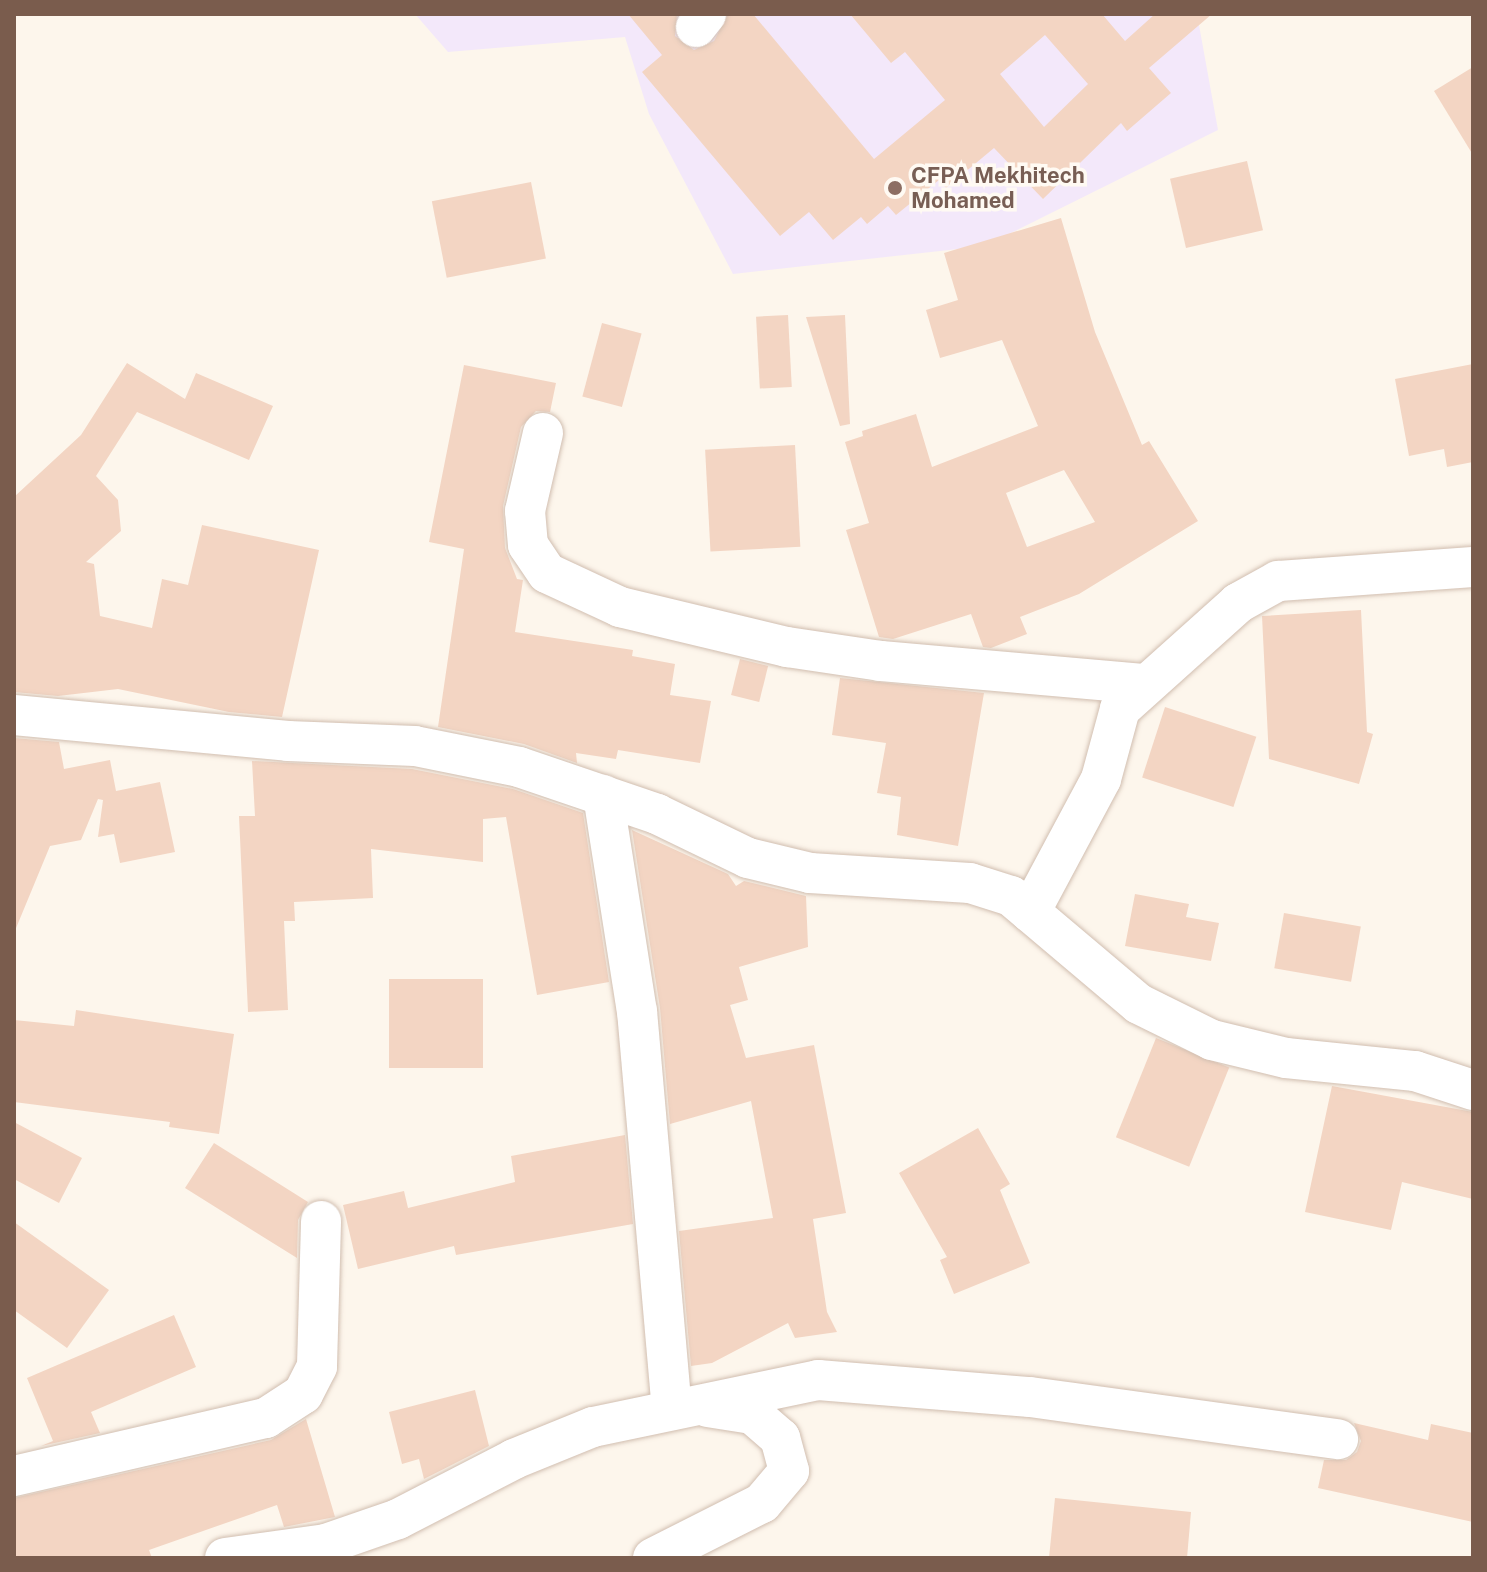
<!DOCTYPE html>
<html>
<head>
<meta charset="utf-8">
<style>
	body { margin:0 }
	#map { position:relative; width:1487px; height:1572px; overflow:hidden; background:#fdf6ec; font-family:"Public Sans",sans-serif }
	div>[style] { position:absolute }
	.education>* { inset:0; background:#f3e8fa }
	.building>* { inset:0; background:#f3d5c3; transform-origin:0 0 }
	.roads { filter:drop-shadow(0 0 2px #d1beb0) drop-shadow(0 0 2px #d1beb0) }
	.minor>* { height:40px; margin:-20px; padding:0 20px; transform-origin:20px; border-radius:20px; background:#fff }
	.dots>* { width:22px; height:22px; translate:-50% -50%; box-sizing:border-box; border:4px solid #fffaf3; border-radius:50% }
	span { translate:-50% -50%; white-space:nowrap; text-align:center; line-height:1.15; -webkit-text-stroke:7px #fffaf3; paint-order:stroke }
	.education-label { font-size:22px; color:#785e54; font-weight:700 }
	.left { translate:0 -50%; text-align:left }
	.frame { position:absolute; inset:0; border:16px solid #7a5c4d; pointer-events:none }
</style>
</head>
<body>
<div id="map">
	<div class="education">
		<div style="clip-path:polygon(415px 14px,1197px 14px,1218px 130px,985px 246px,733px 274px,649px 114px,625px 37px,448px 52px)"></div>
	</div>
	<div class="building">
		<div style="clip-path:polygon(evenodd,628px 14px,677px 14px,675px 36px,694px 50px,714px 41px,728px 14px,753px 14px,874px 159px,945px 100px,905px 52px,891px 63px,850px 14px,1102px 14px,1125px 41px,1155px 14px,1212px 14px,1149px 68px,1171px 93px,1127px 131px,1121px 123px,1043px 199px,994px 148px,946px 188px,939px 180px,896px 215px,888px 206px,867px 224px,861px 217px,833px 240px,809px 212px,780px 236px,642px 72px,662px 55px,628px 14px,1045px 35px,1088px 84px,1044px 127px,1000px 74px,1045px 35px)"></div>
		<div style="clip-path:polygon(1473px 67px,1473px 155px,1434px 91px)"></div>
		<div style="left:1247px;top:161px;width:71px;height:79px;rotate:77deg"></div>
		<div style="left:531px;top:182px;width:78px;height:101px;rotate:79deg"></div>
		<div style="clip-path:polygon(evenodd,1061px 218px,1095px 332px,1142px 445px,1149px 441px,1198px 521px,1079px 594px,1020px 617px,1027px 634px,991px 648px,983px 647px,971px 614px,893px 639px,879px 637px,846px 530px,869px 523px,845px 442px,863px 436px,862px 431px,916px 414px,932px 467px,1038px 426px,1002px 340px,940px 358px,926px 310px,958px 300px,944px 253px,1061px 218px,1064px 470px,1095px 522px,1027px 547px,1006px 493px,1064px 470px)"></div>
		<div style="left:788px;top:315px;width:72px;height:32px;rotate:87deg"></div>
		<div style="clip-path:polygon(845px 315px,850px 424px,840px 426px,806px 317px)"></div>
		<div style="left:602px;top:323px;width:41px;height:76px;rotate:15deg"></div>
		<div style="clip-path:polygon(127px 363px,185px 399px,196px 373px,273px 406px,249px 460px,137px 412px,96px 476px,118px 500px,121px 531px,86px 562px,94px 564px,100px 616px,152px 628px,162px 579px,188px 585px,202px 525px,319px 550px,282px 717px,229px 712px,118px 689px,58px 696px,14px 692px,14px 497px,81px 435px)"></div>
		<div style="clip-path:polygon(1473px 364px,1473px 462px,1447px 467px,1444px 449px,1409px 456px,1395px 379px)"></div>
		<div style="clip-path:polygon(464px 365px,556px 383px,550px 412px,536px 411px,521px 427px,503px 506px,505px 548px,517px 579px,523px 580px,515px 632px,633px 650px,632px 656px,675px 664px,670px 695px,711px 701px,700px 763px,618px 750px,616px 759px,576px 753px,577px 763px,524px 744px,438px 727px,464px 549px,429px 542px)"></div>
		<div style="left:795px;top:445px;width:102px;height:90px;rotate:87deg"></div>
		<div style="clip-path:polygon(1361px 610px,1367px 732px,1373px 734px,1359px 784px,1269px 759px,1262px 616px)"></div>
		<div style="left:740px;top:659px;width:29px;height:37px;rotate:14deg"></div>
		<div style="clip-path:polygon(840px 678px,984px 693px,958px 846px,897px 835px,901px 797px,877px 793px,886px 743px,832px 735px)"></div>
		<div style="left:1165px;top:707px;width:96px;height:74px;rotate:18deg"></div>
		<div style="clip-path:polygon(14px 738px,59px 742px,64px 769px,110px 760px,116px 791px,160px 782px,175px 852px,120px 863px,114px 834px,98px 837px,103px 800px,98px 799px,81px 840px,50px 846px,14px 933px)"></div>
		<div style="clip-path:polygon(252px 761px,412px 769px,513px 789px,583px 813px,609px 982px,537px 995px,506px 817px,483px 819px,483px 862px,371px 849px,373px 898px,294px 902px,295px 921px,284px 921px,288px 1010px,248px 1012px,239px 816px,255px 816px)"></div>
		<div style="clip-path:polygon(632px 830px,728px 874px,736px 886px,744px 881px,806px 896px,808px 947px,739px 967px,748px 1000px,730px 1005px,746px 1058px,814px 1045px,846px 1213px,813px 1219px,827px 1312px,837px 1332px,795px 1338px,788px 1323px,712px 1363px,691px 1366px,679px 1231px,773px 1218px,751px 1101px,670px 1124px,660px 1008px)"></div>
		<div style="clip-path:polygon(1135px 894px,1189px 904px,1186px 917px,1219px 923px,1211px 961px,1125px 946px)"></div>
		<div style="left:1284px;top:913px;width:78px;height:56px;rotate:10deg"></div>
		<div style="left:389px;top:979px;width:94px;height:89px"></div>
		<div style="clip-path:polygon(76px 1010px,234px 1034px,219px 1134px,169px 1127px,170px 1122px,14px 1102px,14px 1020px,74px 1026px)"></div>
		<div style="left:1156px;top:1038px;width:79px;height:107px;rotate:22deg"></div>
		<div style="clip-path:polygon(1332px 1086px,1473px 1112px,1473px 1199px,1402px 1182px,1391px 1230px,1305px 1212px)"></div>
		<div style="clip-path:polygon(14px 1122px,82px 1158px,59px 1203px,14px 1179px)"></div>
		<div style="clip-path:polygon(978px 1128px,1010px 1184px,1000px 1190px,1030px 1263px,954px 1294px,940px 1260px,947px 1257px,899px 1173px)"></div>
		<div style="clip-path:polygon(625px 1135px,633px 1224px,456px 1255px,454px 1246px,358px 1269px,343px 1205px,404px 1191px,408px 1208px,515px 1182px,511px 1156px)"></div>
		<div style="clip-path:polygon(214px 1143px,308px 1202px,298px 1220px,297px 1258px,185px 1188px)"></div>
		<div style="clip-path:polygon(14px 1222px,109px 1290px,67px 1348px,14px 1310px)"></div>
		<div style="clip-path:polygon(174px 1315px,196px 1367px,91px 1412px,100px 1433px,41px 1446px,53px 1441px,27px 1378px)"></div>
		<div style="clip-path:polygon(475px 1390px,489px 1446px,424px 1479px,419px 1459px,402px 1464px,389px 1412px)"></div>
		<div style="clip-path:polygon(306px 1419px,335px 1517px,284px 1527px,277px 1505px,149px 1550px,152px 1558px,14px 1558px,14px 1498px,271px 1440px)"></div>
		<div style="clip-path:polygon(1354px 1423px,1428px 1440px,1431px 1424px,1473px 1433px,1473px 1522px,1318px 1488px,1324px 1460px,1346px 1460px,1357px 1452px,1361px 1441px)"></div>
		<div style="clip-path:polygon(1055px 1498px,1191px 1512px,1187px 1558px,1049px 1558px)"></div>
	</div>
	<div class="roads">
		<div class="minor">
			<div style="left:696px;top:27px;width:16px;rotate:-52deg"></div>
			<div style="left:543px;top:433px;width:80px;rotate:103deg"></div>
			<div style="left:525px;top:511px;width:34px;rotate:85deg"></div>
			<div style="left:528px;top:545px;width:34px;rotate:56deg"></div>
			<div style="left:547px;top:573px;width:81px;rotate:25deg"></div>
			<div style="left:620px;top:607px;width:172px;rotate:13.5deg"></div>
			<div style="left:787px;top:647px;width:95px;rotate:8.5deg"></div>
			<div style="left:881px;top:661px;width:263px;rotate:5deg"></div>
			<div style="left:14px;top:715px;width:275px;rotate:5.4deg"></div>
			<div style="left:288px;top:741px;width:127px;rotate:2.3deg"></div>
			<div style="left:415px;top:746px;width:106px;rotate:11.4deg"></div>
			<div style="left:519px;top:767px;width:146px;rotate:18.8deg"></div>
			<div style="left:657px;top:814px;width:101px;rotate:25.8deg"></div>
			<div style="left:748px;top:858px;width:64px;rotate:13.6deg"></div>
			<div style="left:810px;top:873px;width:160px;rotate:3.6deg"></div>
			<div style="left:970px;top:883px;width:43px;rotate:17.6deg"></div>
			<div style="left:1011px;top:896px;width:167px;rotate:40.2deg"></div>
			<div style="left:1139px;top:1004px;width:81px;rotate:26.3deg"></div>
			<div style="left:1212px;top:1040px;width:76px;rotate:13.7deg"></div>
			<div style="left:1286px;top:1058px;width:130px;rotate:5.8deg"></div>
			<div style="left:1415px;top:1071px;width:61px;rotate:18.1deg"></div>
			<div style="left:603px;top:795px;width:219px;rotate:81.1deg"></div>
			<div style="left:637px;top:1011px;width:400px;rotate:85deg"></div>
			<div style="left:1030px;top:912px;width:151px;rotate:-61.9deg"></div>
			<div style="left:1101px;top:779px;width:73px;rotate:-74.8deg"></div>
			<div style="left:1120px;top:709px;width:159px;rotate:-41.9deg"></div>
			<div style="left:1238px;top:603px;width:46px;rotate:-28.8deg"></div>
			<div style="left:1278px;top:581px;width:196px;rotate:-4.1deg"></div>
			<div style="left:14px;top:1476px;width:259px;rotate:-13deg"></div>
			<div style="left:266px;top:1418px;width:44px;rotate:-33deg"></div>
			<div style="left:303px;top:1394px;width:31px;rotate:-63deg"></div>
			<div style="left:317px;top:1366px;width:145px;rotate:-88.4deg"></div>
			<div style="left:225px;top:1558px;width:102px;rotate:-7.9deg"></div>
			<div style="left:326px;top:1544px;width:76px;rotate:-19.1deg"></div>
			<div style="left:398px;top:1519px;width:131px;rotate:-27.3deg"></div>
			<div style="left:514px;top:1459px;width:85px;rotate:-22.1deg"></div>
			<div style="left:593px;top:1427px;width:230px;rotate:-11.8deg"></div>
			<div style="left:818px;top:1380px;width:213px;rotate:4.6deg"></div>
			<div style="left:1030px;top:1397px;width:311px;rotate:7.8deg"></div>
			<div style="left:653px;top:1558px;width:122px;rotate:-26.8deg"></div>
			<div style="left:762px;top:1503px;width:42px;rotate:-49.8deg"></div>
			<div style="left:789px;top:1471px;width:34px;rotate:-105deg"></div>
			<div style="left:780px;top:1438px;width:37px;rotate:-139deg"></div>
			<div style="left:752px;top:1414px;width:45px;rotate:-171deg"></div>
		</div>
	</div>
	<div class="dots">
		<div style="left:895px;top:188px;background:#8d6e63"></div>
	</div>
	<div class="education-label">
		<span class="left" style="left:911px;top:188px">CFPA Mekhitech<br>Mohamed</span>
	</div>
	<div class="frame"></div>
</div>
</body>
</html>
